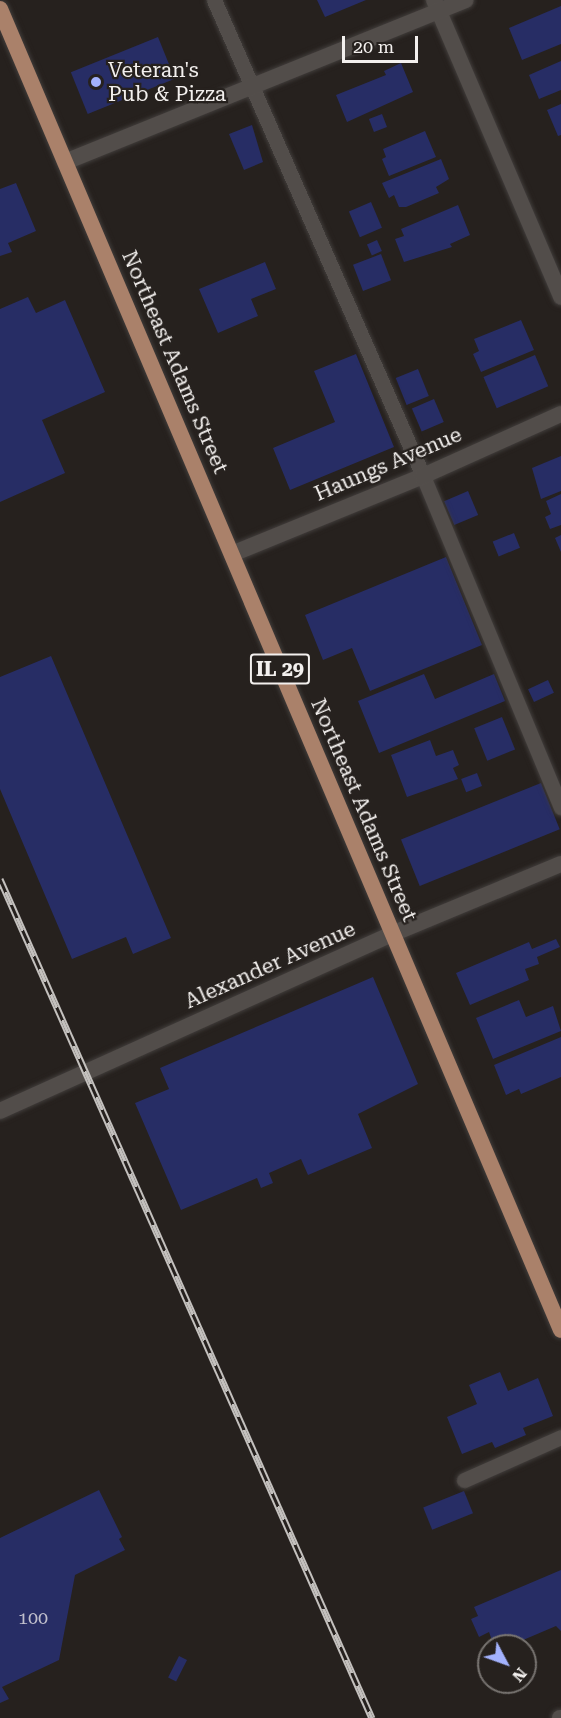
<!DOCTYPE html>
<html>
<head>
<meta charset="utf-8">
<style>
	body { margin:0 }
	#map { position:relative; width:561px; height:1718px; overflow:hidden; background:#26211e; font-family:"Roboto Serif",serif }
	div>[style] { position:absolute }
	.building>* { inset:0; background:#272d65; transform-origin:0 0 }
	.roads { filter:drop-shadow(0 0 2px #413d3b) drop-shadow(0 0 2px #413d3b) }
	.service>* { height:15px; margin:-7.5px; padding:0 7.5px; transform-origin:7.5px; border-radius:7.5px; background:#524d4a }
	.minor>* { height:16px; margin:-8px; padding:0 8px; transform-origin:8px; border-radius:8px; background:#524d4a }
	.primary>* { height:16px; margin:-8px; padding:0 8px; transform-origin:8px; border-radius:8px; background:#aa816a }
	.rail>* { height:7px; margin-top:-3.5px; transform-origin:0; background:repeating-linear-gradient(90deg,#26211e 0 14px,#c4c1be 0 28px); box-sizing:border-box; border-block:2px solid #c4c1be }
	.dots>* { width:16px; height:16px; translate:-50% -50%; box-sizing:border-box; border:3px solid #26211e; border-radius:50% }
	span { translate:-50% -50%; white-space:nowrap; text-align:center; line-height:1.15; -webkit-text-stroke:4.5px #26211e; paint-order:stroke }
	.number-label { font-size:18px; color:#c0bfcc }
	.number-label span { -webkit-text-stroke-width:0 }
	.shield-label span { padding:2px 4px; background:#26211e; border:2px solid; border-radius:4px; -webkit-text-stroke-width:0 }
	.shield-label { font-size:20px; color:#f3f0ee; font-weight:700 }
	.poi-label { font-size:21px; color:#f3f0ee }
	.left { translate:0 -50%; text-align:left }
	.street-label { font-size:21px; color:#f3f0ee }
	.north { position:absolute; left:477px; top:1634px; width:60px; height:60px; box-sizing:border-box; background:#26211e; border:2px solid #787471; border-radius:50%; rotate:131deg; font-size:16px; font-weight:700; line-height:24px; text-align:center; color:#f3f0ee }
	.north::after { content:''; display:block; margin:auto; width:21px; height:27px; background:#a3b2fd; clip-path:polygon(50% 0,100% 100%,50% 72%,0 100%) }
	.scale { position:absolute; left:342px; top:36px; width:76px; height:27px; box-sizing:border-box; border:3px solid #f3f0ee; border-top:0; padding-left:8px; font-size:18px; line-height:21px; white-space:nowrap; color:#f3f0ee; -webkit-text-stroke:4px #26211e; paint-order:stroke }
</style>
</head>
<body>
<div id="map">
	<div class="building">
		<div style="clip-path:polygon(317px 0,366px 0,325px 17px)"></div>
		<div style="clip-path:polygon(561px 6px,561px 44px,522px 60px,509px 28px)"></div>
		<div style="left:158px;top:37px;width:45px;height:94px;rotate:68deg"></div>
		<div style="clip-path:polygon(561px 61px,561px 90px,539px 99px,529px 75px)"></div>
		<div style="clip-path:polygon(401px 63px,413px 92px,347px 122px,336px 95px,386px 75px,384px 71px)"></div>
		<div style="clip-path:polygon(561px 104px,561px 135px,558px 136px,547px 110px)"></div>
		<div style="left:382px;top:114px;width:14px;height:14px;rotate:69deg"></div>
		<div style="clip-path:polygon(252px 125px,263px 162px,244px 170px,229px 134px)"></div>
		<div style="clip-path:polygon(425px 131px,436px 157px,389px 176px,382px 159px,386px 157px,383px 149px)"></div>
		<div style="clip-path:polygon(441px 159px,449px 179px,436px 187px,439px 193px,406px 207px,399px 207px,394px 195px,389px 198px,382px 183px)"></div>
		<div style="clip-path:polygon(16px 183px,36px 231px,8px 243px,12px 252px,0 256px,0 189px)"></div>
		<div style="left:371px;top:202px;width:28px;height:24px;rotate:67deg"></div>
		<div style="clip-path:polygon(458px 205px,470px 235px,450px 244px,452px 247px,404px 262px,395px 239px,404px 236px,401px 229px)"></div>
		<div style="left:377px;top:240px;width:12px;height:11px;rotate:66deg"></div>
		<div style="left:381px;top:254px;width:28px;height:30px;rotate:69deg"></div>
		<div style="clip-path:polygon(265px 262px,276px 289px,251px 299px,258px 316px,218px 333px,199px 289px)"></div>
		<div style="clip-path:polygon(28px 297px,36px 313px,65px 300px,105px 392px,42px 420px,65px 473px,0 502px,0 309px)"></div>
		<div style="clip-path:polygon(521px 320px,534px 350px,481px 372px,473px 354px,479px 351px,474px 339px)"></div>
		<div style="clip-path:polygon(356px 354px,394px 447px,290px 490px,273px 448px,335px 422px,314px 371px)"></div>
		<div style="left:535px;top:355px;width:34px;height:56px;rotate:67deg"></div>
		<div style="left:418px;top:369px;width:29px;height:24px;rotate:68deg"></div>
		<div style="left:434px;top:399px;width:25px;height:24px;rotate:67deg"></div>
		<div style="clip-path:polygon(561px 456px,561px 491px,541px 499px,532px 468px)"></div>
		<div style="left:468px;top:491px;width:26px;height:26px;rotate:67deg"></div>
		<div style="clip-path:polygon(561px 494px,561px 525px,550px 529px,545px 517px,551px 514px,546px 501px)"></div>
		<div style="left:514px;top:533px;width:16px;height:23px;rotate:68deg"></div>
		<div style="clip-path:polygon(561px 535px,561px 552px,555px 538px)"></div>
		<div style="clip-path:polygon(446px 557px,482px 645px,370px 691px,352px 648px,323px 660px,305px 615px)"></div>
		<div style="clip-path:polygon(51px 656px,171px 938px,133px 954px,126px 937px,72px 959px,0 789px,0 677px)"></div>
		<div style="clip-path:polygon(424px 674px,435px 699px,494px 674px,505px 701px,379px 753px,358px 701px)"></div>
		<div style="left:548px;top:680px;width:14px;height:22px;rotate:65deg"></div>
		<div style="left:502px;top:717px;width:35px;height:30px;rotate:68deg"></div>
		<div style="clip-path:polygon(430px 740px,436px 756px,453px 750px,459px 765px,453px 768px,458px 779px,407px 797px,391px 755px)"></div>
		<div style="left:477px;top:773px;width:14px;height:17px;rotate:69deg"></div>
		<div style="left:541px;top:783px;width:50px;height:151px;rotate:68deg"></div>
		<div style="clip-path:polygon(556px 939px,560px 947px,537px 957px,539px 964px,525px 969px,529px 980px,470px 1005px,456px 973px,529px 942px,532px 949px)"></div>
		<div style="clip-path:polygon(373px 977px,418px 1084px,358px 1114px,372px 1148px,308px 1175px,301px 1159px,269px 1173px,273px 1183px,261px 1188px,257px 1178px,181px 1210px,135px 1103px,169px 1089px,160px 1068px)"></div>
		<div style="clip-path:polygon(519px 1000px,526px 1017px,553px 1006px,561px 1031px,493px 1059px,476px 1018px)"></div>
		<div style="clip-path:polygon(561px 1037px,561px 1077px,521px 1094px,519px 1089px,506px 1095px,494px 1065px)"></div>
		<div style="clip-path:polygon(500px 1372px,508px 1391px,538px 1378px,553px 1416px,523px 1428px,526px 1435px,495px 1448px,492px 1442px,462px 1454px,447px 1417px,477px 1404px,469px 1385px)"></div>
		<div style="clip-path:polygon(99px 1490px,122px 1537px,119px 1539px,125px 1550px,75px 1575px,59px 1660px,2px 1687px,9px 1699px,0 1703px,0 1538px)"></div>
		<div style="left:464px;top:1491px;width:24px;height:44px;rotate:68deg"></div>
		<div style="clip-path:polygon(561px 1570px,561px 1631px,556px 1626px,509px 1646px,491px 1646px,493px 1643px,489px 1632px,479px 1637px,471px 1619px,478px 1616px,474px 1607px)"></div>
		<div style="left:179px;top:1656px;width:9px;height:24px;rotate:27deg"></div>
	</div>
	<div class="roads">
		<div class="service">
			<div style="left:214px;top:0;width:520px;rotate:66.29deg"></div>
			<div style="left:423px;top:476px;width:359px;rotate:67.4deg"></div>
			<div style="left:464px;top:1480px;width:106px;rotate:-23.9deg"></div>
		</div>
		<div class="minor">
			<div style="left:434px;top:0;width:323px;rotate:66.8deg"></div>
			<div style="left:65px;top:162px;width:432px;rotate:-22deg"></div>
			<div style="left:232px;top:554px;width:206px;rotate:-22.2deg"></div>
			<div style="left:423px;top:476px;width:151px;rotate:-24.2deg"></div>
			<div style="left:0;top:1111px;width:430px;rotate:-24.3deg"></div>
			<div style="left:392px;top:934px;width:183px;rotate:-22.5deg"></div>
			<div style="left:560px;top:1718px;width:1px"></div>
		</div>
		<div class="primary">
			<div style="left:0;top:9px;width:1435px;rotate:66.99deg"></div>
		</div>
	</div>
	<div class="rail">
		<div style="left:0;top:879px;width:918px;rotate:66.09deg"></div>
	</div>
	<div class="dots">
		<div style="left:96px;top:82px;background:#a3b2fd"></div>
	</div>
	<div class="number-label">
		<span style="left:33px;top:1618px">100</span>
	</div>
	<div class="shield-label">
		<span style="left:280px;top:669px">IL 29</span>
	</div>
	<div class="poi-label">
		<span class="left" style="left:108px;top:82px">Veteran's<br>Pub &amp; Pizza</span>
	</div>
	<div class="street-label">
		<span style="left:175px;top:362px;rotate:67deg">Northeast Adams Street</span>
		<span style="left:388px;top:464px;rotate:-23deg">Haungs Avenue</span>
		<span style="left:364px;top:810px;rotate:67deg">Northeast Adams Street</span>
		<span style="left:270px;top:965px;rotate:-24deg">Alexander Avenue</span>
	</div>
	<div class="north">N</div>
	<div class="scale">20 m</div>
</div>
</body>
</html>
